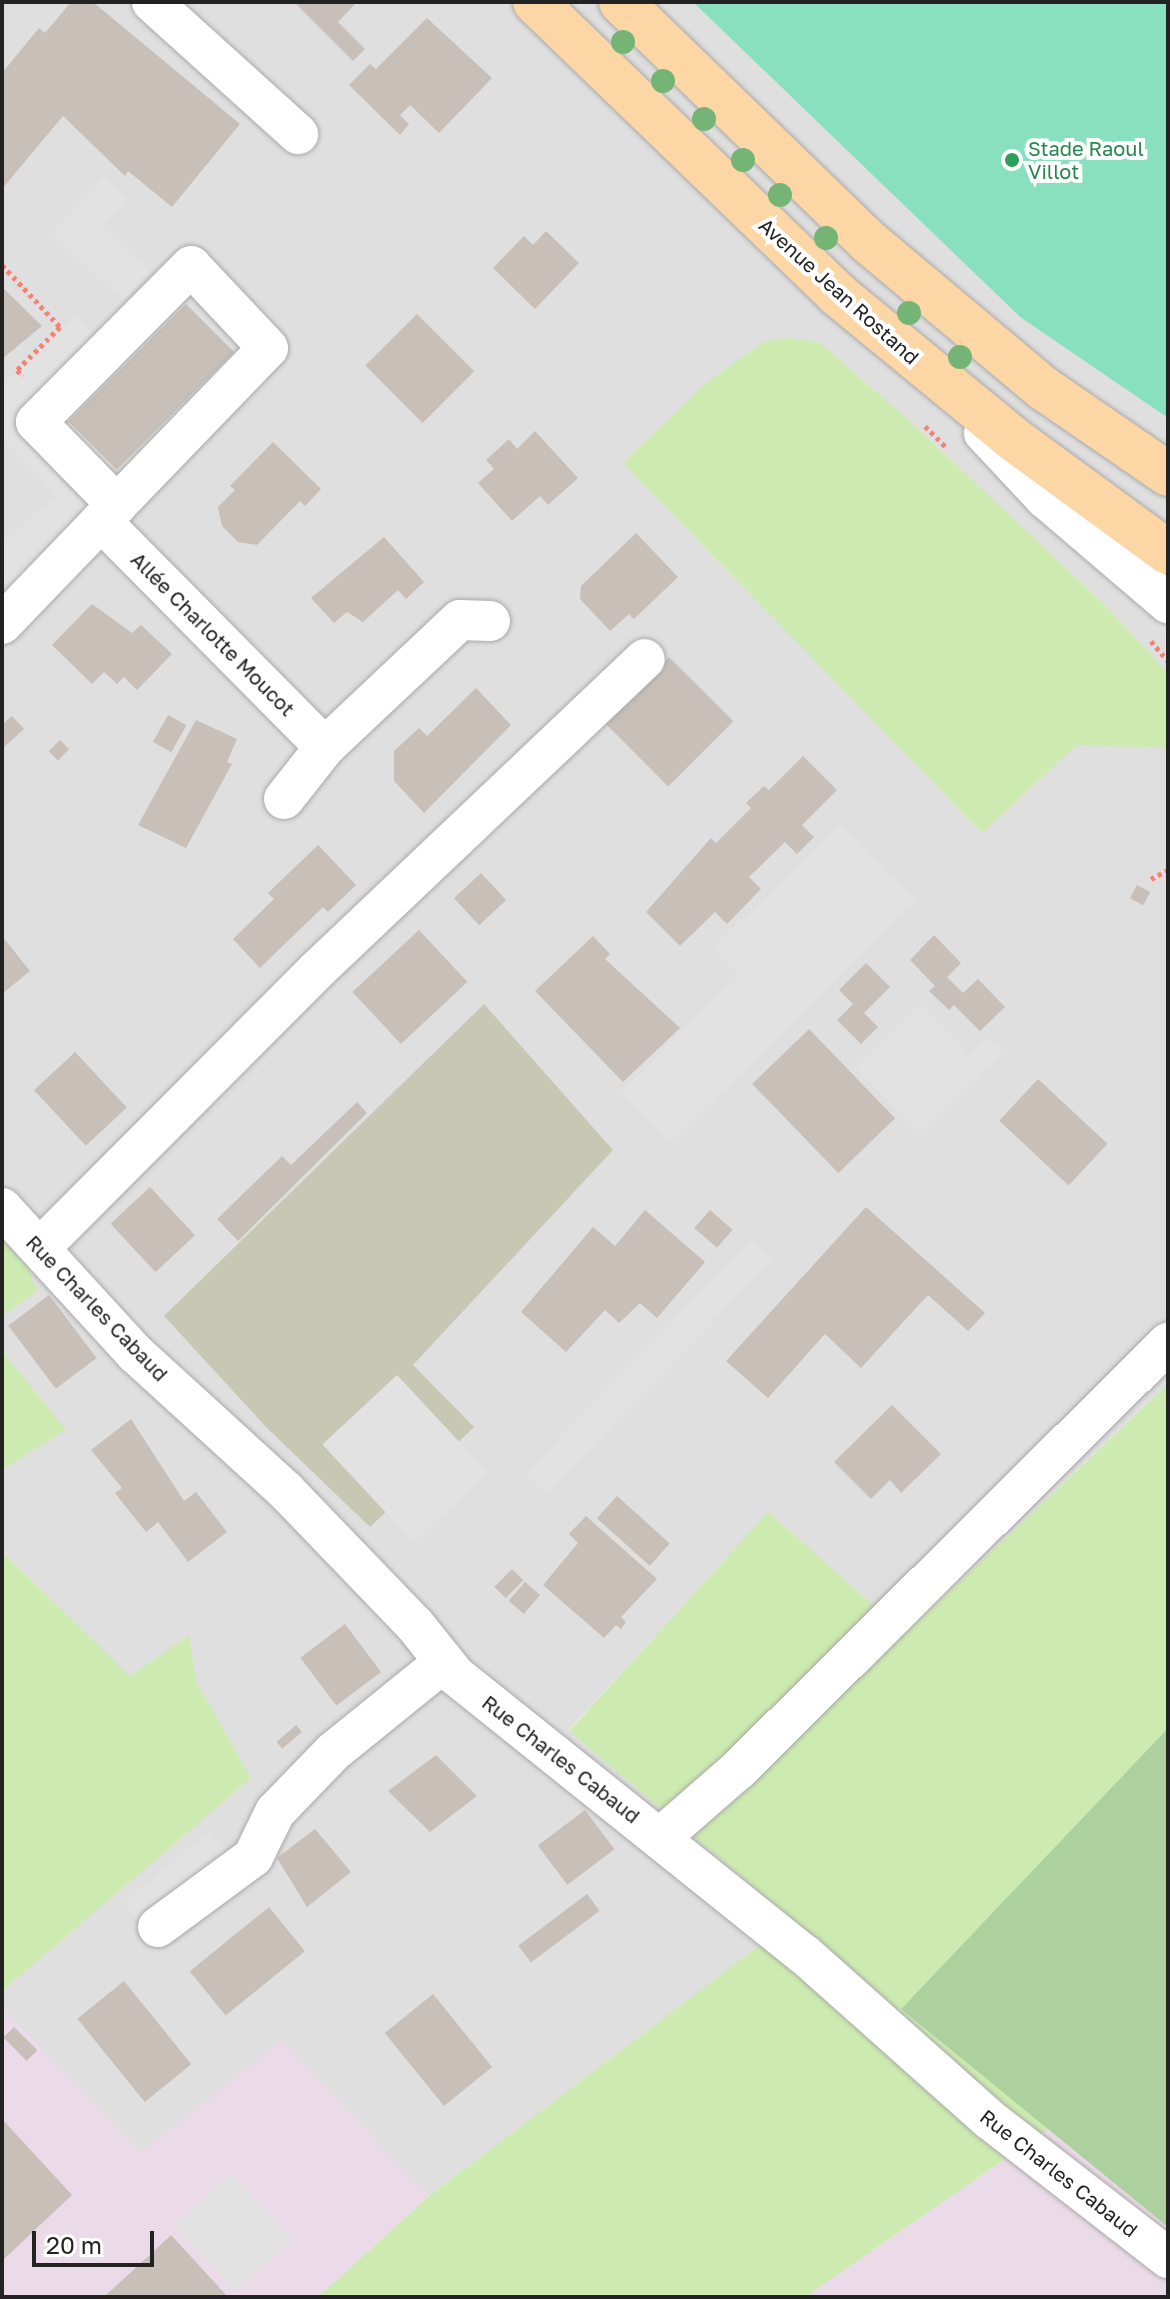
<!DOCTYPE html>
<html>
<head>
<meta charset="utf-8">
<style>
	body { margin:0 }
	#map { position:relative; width:1170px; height:2299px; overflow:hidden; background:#f2efe9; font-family:"Golos Text",sans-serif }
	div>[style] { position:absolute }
	.residential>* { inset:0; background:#e0dfdf }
	.industrial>* { inset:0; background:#ebdbe8 }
	.construction>* { inset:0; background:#c7c7b4 }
	.grass>* { inset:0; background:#cdebb0 }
	.forest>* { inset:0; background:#add19e }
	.pitch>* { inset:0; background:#88e0be }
	.parking>* { inset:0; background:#e2e2e2; transform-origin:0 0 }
	.building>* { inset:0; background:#c7bfb8; transform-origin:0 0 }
	.path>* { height:5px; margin-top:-2.5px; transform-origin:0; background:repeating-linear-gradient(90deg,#fa8072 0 4px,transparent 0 8px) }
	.roads { filter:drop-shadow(0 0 2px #a9a9a9) drop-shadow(0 0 2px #a9a9a9) }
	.minor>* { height:40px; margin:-20px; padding:0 20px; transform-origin:20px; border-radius:20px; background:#fff }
	.major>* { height:44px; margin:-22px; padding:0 22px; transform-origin:22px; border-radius:22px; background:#fcd6a4 }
	.trees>* { width:24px; height:24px; margin:-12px; border-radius:50%; background:#74b475 }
	.dots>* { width:22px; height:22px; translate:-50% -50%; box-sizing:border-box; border:4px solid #fff; border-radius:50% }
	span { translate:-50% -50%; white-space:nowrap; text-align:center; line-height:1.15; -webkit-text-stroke:8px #fff; paint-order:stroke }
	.leisure-label { font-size:20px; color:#27864d }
	.left { translate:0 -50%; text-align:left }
	.street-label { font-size:20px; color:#222 }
	.frame { position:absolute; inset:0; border:4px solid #222; pointer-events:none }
	.scale { position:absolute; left:32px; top:2231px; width:122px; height:36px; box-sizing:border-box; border:4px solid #222; border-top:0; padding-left:10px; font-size:24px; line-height:28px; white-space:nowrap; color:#222; -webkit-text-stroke:6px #fff; paint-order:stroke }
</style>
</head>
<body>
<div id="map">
	<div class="residential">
		<div style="clip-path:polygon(2px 2px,693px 2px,1020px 317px,1168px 418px,1168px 1384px,904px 1633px,768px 1513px,569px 1730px,794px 1920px,429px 2196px,282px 2042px,141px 2153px,2px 2008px)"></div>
	</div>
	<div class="industrial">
		<div style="clip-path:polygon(2px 2008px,141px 2152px,282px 2041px,429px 2196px,318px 2297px,2px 2297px)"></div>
		<div style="clip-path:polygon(1050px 2128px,1168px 2227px,1168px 2297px,805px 2297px)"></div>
	</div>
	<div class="construction">
		<div style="clip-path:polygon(484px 1004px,613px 1150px,413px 1365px,474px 1427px,370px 1527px,267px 1428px,164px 1316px)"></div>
	</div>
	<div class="grass">
		<div style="clip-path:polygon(790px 338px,819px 342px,914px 425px,1108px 608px,1167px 672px,1168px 748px,1077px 745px,982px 833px,623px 463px,707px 382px,765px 341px)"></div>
		<div style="clip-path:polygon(2px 1241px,29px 1269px,37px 1291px,2px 1316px)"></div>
		<div style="clip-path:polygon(2px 1351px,66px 1430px,2px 1470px)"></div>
		<div style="clip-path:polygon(1168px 1384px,1168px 1728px,901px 2009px,1050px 2128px,805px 2297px,318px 2297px,429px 2196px,793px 1920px,569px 1731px,768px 1512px,905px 1633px)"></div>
		<div style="clip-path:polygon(2px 1552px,130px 1676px,189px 1635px,196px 1681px,251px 1778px,2px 1991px)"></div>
	</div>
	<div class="forest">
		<div style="clip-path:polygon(1168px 1728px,1168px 2227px,901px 2009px)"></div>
	</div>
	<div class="pitch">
		<div style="clip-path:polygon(693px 2px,1168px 2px,1168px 418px,1020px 317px)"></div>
	</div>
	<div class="parking">
		<div style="clip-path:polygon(104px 177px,127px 199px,102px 226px,150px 271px,123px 300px,52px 234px)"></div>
		<div style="clip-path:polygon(77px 316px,100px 341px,22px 414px,103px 502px,10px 588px,2px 580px,2px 545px,56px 495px,2px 436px,2px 386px)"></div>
		<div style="clip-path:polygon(840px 825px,916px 902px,670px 1143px,621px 1092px,739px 975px,713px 948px)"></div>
		<div style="clip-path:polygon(921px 1005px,969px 1055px,987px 1038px,1003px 1052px,919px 1133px,856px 1068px)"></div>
		<div style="left:752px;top:1239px;width:29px;height:326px;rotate:44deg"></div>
		<div style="left:397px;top:1375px;width:134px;height:102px;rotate:47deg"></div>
		<div style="left:209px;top:1831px;width:31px;height:111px;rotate:50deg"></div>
		<div style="left:232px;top:2173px;width:90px;height:77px;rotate:48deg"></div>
	</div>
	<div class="building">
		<div style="clip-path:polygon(71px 2px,93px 2px,240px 124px,172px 207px,128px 171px,125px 176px,63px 116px,2px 189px,2px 73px,39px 28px,45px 33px)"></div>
		<div style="clip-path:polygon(294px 2px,357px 2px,338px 22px,365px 49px,353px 61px)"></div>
		<div style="clip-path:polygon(427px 18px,492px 78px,439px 133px,410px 105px,400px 115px,409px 124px,400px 135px,349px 85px,370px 64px,376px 69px)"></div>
		<div style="clip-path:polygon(546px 231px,579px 263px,535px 309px,493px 268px,524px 236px,533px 245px)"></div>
		<div style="clip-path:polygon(2px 287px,42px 326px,2px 359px)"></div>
		<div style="left:186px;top:304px;width:68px;height:166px;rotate:45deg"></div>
		<div style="left:417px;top:314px;width:81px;height:73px;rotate:45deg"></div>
		<div style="clip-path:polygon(535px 431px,578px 478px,548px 505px,540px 496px,512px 521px,478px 483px,494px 469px,486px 460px,509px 439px,517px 449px)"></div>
		<div style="clip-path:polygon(273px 442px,321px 489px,305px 506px,300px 501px,257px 545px,238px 542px,222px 526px,218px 507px,235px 490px,230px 486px)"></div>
		<div style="clip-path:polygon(636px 533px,678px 577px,634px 619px,629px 614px,610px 631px,580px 599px,581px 586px)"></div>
		<div style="clip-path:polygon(384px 537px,424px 582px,406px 599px,398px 590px,363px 622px,347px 612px,334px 623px,311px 598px)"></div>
		<div style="clip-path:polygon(92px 604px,132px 633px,141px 625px,172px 654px,137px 690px,124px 677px,117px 684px,104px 672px,92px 684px,52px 645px)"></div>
		<div style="left:669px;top:657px;width:91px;height:92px;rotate:45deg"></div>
		<div style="clip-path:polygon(476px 688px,511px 725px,424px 813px,394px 781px,394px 751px,419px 728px,427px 736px)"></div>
		<div style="left:168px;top:715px;width:21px;height:31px;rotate:29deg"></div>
		<div style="clip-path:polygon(12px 716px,24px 729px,2px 749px,2px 725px)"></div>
		<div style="clip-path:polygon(196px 720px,237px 739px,227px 762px,232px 764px,186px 848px,138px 825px)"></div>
		<div style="left:60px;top:740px;width:13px;height:16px;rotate:45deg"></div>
		<div style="clip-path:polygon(803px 756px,837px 790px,802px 825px,814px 837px,797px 854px,785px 842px,749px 877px,761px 889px,727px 924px,715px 912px,680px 946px,646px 912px,711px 838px,716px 843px,751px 808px,746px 803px,764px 786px,769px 790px)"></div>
		<div style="clip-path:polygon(318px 845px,356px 885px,328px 912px,323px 907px,260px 968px,233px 939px,274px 899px,268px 893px)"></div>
		<div style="left:481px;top:873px;width:37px;height:37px;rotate:47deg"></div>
		<div style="left:1137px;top:885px;width:15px;height:15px;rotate:28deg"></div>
		<div style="left:419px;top:930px;width:71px;height:91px;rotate:47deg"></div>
		<div style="clip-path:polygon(934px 935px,961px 963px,947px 977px,963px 993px,978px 979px,1005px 1007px,980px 1031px,954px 1005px,949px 1010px,929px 991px,935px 986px,910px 960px)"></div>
		<div style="clip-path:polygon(2px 936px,30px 971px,2px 994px)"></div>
		<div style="clip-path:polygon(593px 936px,610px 954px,605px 959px,680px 1028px,623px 1082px,535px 991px)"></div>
		<div style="clip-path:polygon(866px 963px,890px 987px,864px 1013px,878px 1027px,861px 1044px,837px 1020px,853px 1004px,839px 990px)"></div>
		<div style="left:809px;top:1029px;width:124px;height:79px;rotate:46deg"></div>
		<div style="left:75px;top:1052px;width:76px;height:56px;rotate:47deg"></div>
		<div style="left:1038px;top:1079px;width:95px;height:57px;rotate:43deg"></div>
		<div style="clip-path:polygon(357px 1102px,367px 1113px,238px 1241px,217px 1219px,282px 1156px,291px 1165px)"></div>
		<div style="left:150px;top:1187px;width:66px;height:54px;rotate:47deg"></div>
		<div style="clip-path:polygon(866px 1207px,985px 1313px,968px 1331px,928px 1295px,861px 1368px,825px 1334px,768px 1398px,726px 1361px)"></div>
		<div style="clip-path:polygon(645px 1210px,705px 1262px,657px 1318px,640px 1303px,619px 1323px,605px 1310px,566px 1352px,521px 1312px,593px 1227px,615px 1246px)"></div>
		<div style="left:710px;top:1210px;width:30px;height:24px;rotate:41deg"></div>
		<div style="left:49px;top:1295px;width:79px;height:51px;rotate:53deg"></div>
		<div style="clip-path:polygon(892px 1405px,941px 1454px,901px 1493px,890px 1480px,871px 1499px,834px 1462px)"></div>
		<div style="clip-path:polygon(131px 1419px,184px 1501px,196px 1492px,227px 1532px,188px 1562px,158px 1522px,146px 1532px,115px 1493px,122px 1488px,91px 1450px)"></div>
		<div style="left:617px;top:1496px;width:71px;height:30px;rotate:42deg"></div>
		<div style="clip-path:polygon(586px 1516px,657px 1579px,621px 1617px,626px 1622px,621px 1629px,616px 1625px,604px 1638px,543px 1585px,578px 1543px,569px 1534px)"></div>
		<div style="left:512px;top:1569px;width:16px;height:25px;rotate:45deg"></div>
		<div style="left:525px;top:1582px;width:20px;height:25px;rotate:41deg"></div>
		<div style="left:345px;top:1624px;width:60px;height:56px;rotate:53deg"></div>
		<div style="left:296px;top:1725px;width:9px;height:26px;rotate:49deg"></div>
		<div style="clip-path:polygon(436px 1755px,477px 1796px,430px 1832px,388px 1791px)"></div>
		<div style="left:585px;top:1810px;width:49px;height:59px;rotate:53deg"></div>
		<div style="clip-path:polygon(315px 1829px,351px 1872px,307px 1907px,277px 1858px)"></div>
		<div style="left:587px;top:1894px;width:21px;height:86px;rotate:53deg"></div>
		<div style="left:269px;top:1907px;width:57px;height:102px;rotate:51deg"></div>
		<div style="left:124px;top:1981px;width:107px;height:60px;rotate:51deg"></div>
		<div style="left:433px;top:1994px;width:94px;height:62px;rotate:51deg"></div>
		<div style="left:14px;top:2027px;width:33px;height:15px;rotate:45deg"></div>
		<div style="clip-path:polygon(2px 2119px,72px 2195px,2px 2261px)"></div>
		<div style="clip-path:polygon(171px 2235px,228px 2297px,104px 2297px,155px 2250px)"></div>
	</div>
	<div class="path">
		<div style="left:2px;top:265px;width:85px;rotate:46.9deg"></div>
		<div style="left:60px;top:327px;width:61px;rotate:135deg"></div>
		<div style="left:17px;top:370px;width:8px;rotate:45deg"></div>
		<div style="left:925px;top:426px;width:30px;rotate:45deg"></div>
		<div style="left:1151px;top:641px;width:26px;rotate:50deg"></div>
		<div style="left:1151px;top:879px;width:19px;rotate:-28deg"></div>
	</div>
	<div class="roads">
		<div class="minor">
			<div style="left:152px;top:2px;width:197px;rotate:42.1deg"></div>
			<div style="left:984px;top:433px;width:89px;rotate:46.8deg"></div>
			<div style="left:1045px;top:498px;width:162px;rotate:40.5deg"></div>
			<div style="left:101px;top:521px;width:318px;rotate:45.3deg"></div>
			<div style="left:2px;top:624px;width:143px;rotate:-46.1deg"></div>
			<div style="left:101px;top:521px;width:240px;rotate:-46deg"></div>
			<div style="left:268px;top:348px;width:112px;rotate:-133.2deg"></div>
			<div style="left:191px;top:266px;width:220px;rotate:134.8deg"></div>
			<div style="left:36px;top:422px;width:116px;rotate:45.7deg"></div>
			<div style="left:284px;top:799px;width:66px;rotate:-51.7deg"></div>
			<div style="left:325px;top:747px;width:185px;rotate:-43.3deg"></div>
			<div style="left:460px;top:620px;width:30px;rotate:2deg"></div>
			<div style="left:2px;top:1208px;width:198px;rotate:47.5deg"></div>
			<div style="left:136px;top:1354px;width:202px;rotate:42.4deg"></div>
			<div style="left:285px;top:1490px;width:187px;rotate:46.1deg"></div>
			<div style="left:415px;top:1625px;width:64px;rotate:51.3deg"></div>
			<div style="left:455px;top:1675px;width:448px;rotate:38.7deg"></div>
			<div style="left:805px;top:1955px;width:246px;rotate:41.7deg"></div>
			<div style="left:989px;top:2119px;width:227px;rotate:37.8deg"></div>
			<div style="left:40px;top:1248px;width:391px;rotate:-45.1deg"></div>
			<div style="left:316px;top:971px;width:453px;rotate:-43.5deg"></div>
			<div style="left:661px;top:1837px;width:103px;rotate:-41.1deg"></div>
			<div style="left:739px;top:1769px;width:605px;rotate:-44.8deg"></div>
			<div style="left:158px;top:1927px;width:118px;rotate:-36.4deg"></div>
			<div style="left:253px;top:1857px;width:50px;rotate:-63.9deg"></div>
			<div style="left:275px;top:1812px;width:83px;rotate:-46deg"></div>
			<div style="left:333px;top:1752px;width:143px;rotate:-39deg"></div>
		</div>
		<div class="major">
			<div style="left:535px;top:2px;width:420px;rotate:44deg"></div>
			<div style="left:837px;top:294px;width:227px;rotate:39.4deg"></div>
			<div style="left:1012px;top:438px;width:193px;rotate:36.2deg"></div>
			<div style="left:621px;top:2px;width:347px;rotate:44.1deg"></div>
			<div style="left:870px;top:243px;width:226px;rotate:40deg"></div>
			<div style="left:1043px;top:388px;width:152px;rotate:34.5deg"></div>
		</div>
	</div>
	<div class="trees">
		<div style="left:623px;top:42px"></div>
		<div style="left:663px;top:81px"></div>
		<div style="left:704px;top:119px"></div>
		<div style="left:743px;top:160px"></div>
		<div style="left:780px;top:195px"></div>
		<div style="left:826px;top:238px"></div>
		<div style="left:909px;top:313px"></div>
		<div style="left:960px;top:357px"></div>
	</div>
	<div class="dots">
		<div style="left:1012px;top:160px;background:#2e9e5b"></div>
	</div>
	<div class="leisure-label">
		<span class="left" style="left:1028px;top:160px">Stade Raoul<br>Villot</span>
	</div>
	<div class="street-label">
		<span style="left:839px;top:291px;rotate:42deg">Avenue Jean Rostand</span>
		<span style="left:213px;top:634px;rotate:45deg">Allée Charlotte Moucot</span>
		<span style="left:97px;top:1308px;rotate:46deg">Rue Charles Cabaud</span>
		<span style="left:561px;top:1759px;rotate:38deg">Rue Charles Cabaud</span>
		<span style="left:1059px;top:2173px;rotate:38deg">Rue Charles Cabaud</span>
	</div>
	<div class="frame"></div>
	<div class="scale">20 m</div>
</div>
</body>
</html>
